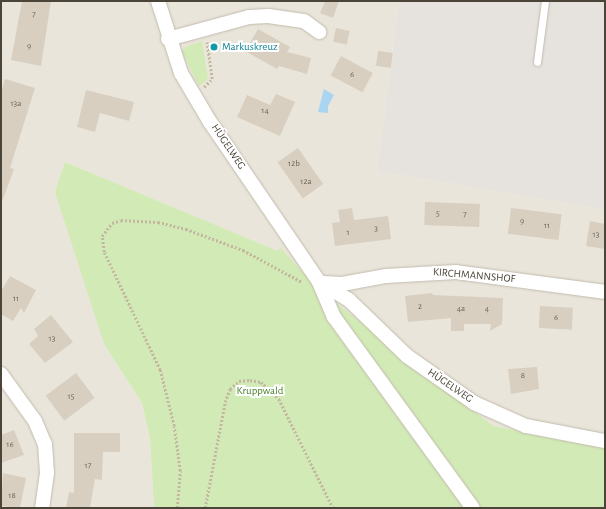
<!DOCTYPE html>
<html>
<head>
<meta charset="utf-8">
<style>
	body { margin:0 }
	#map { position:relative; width:606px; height:509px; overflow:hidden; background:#f6f3ec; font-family:"Alegreya Sans",sans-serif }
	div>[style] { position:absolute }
	.residential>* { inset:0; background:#eae5da }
	.industrial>* { inset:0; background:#e6e2dd }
	.green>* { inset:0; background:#d2eab5 }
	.water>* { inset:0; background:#a9d4f2 }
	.building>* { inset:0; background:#d8cfc1; transform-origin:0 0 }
	.path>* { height:2.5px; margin-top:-1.25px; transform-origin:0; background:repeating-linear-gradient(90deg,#c4b79f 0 2px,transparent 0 4px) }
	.roads { filter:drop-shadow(0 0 1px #c2bbae) drop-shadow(0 0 1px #c2bbae) }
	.lane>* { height:7px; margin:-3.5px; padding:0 3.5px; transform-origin:3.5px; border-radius:3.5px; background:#fff }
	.street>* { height:14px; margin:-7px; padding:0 7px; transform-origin:7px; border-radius:7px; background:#fff }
	.dots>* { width:11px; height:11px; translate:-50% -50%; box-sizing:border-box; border:2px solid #fff; border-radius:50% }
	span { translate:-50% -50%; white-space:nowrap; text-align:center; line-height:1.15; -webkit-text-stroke:4px #fff; paint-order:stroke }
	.number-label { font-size:9px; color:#6e675b }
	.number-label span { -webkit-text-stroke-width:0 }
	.culture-label { font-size:11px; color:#0d838f }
	.left { translate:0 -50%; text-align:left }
	.street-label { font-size:11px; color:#4b4439 }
	.park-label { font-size:11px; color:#4a7f2a }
	.frame { position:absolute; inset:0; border:2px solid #4b4439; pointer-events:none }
</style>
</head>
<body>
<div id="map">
	<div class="residential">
		<div style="clip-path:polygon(1px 1px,399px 1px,377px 171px,605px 210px,605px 446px,493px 426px,316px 287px,280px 248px,278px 251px,65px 162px,104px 344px,142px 403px,150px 439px,154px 508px,1px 508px)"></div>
	</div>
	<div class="industrial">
		<div style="clip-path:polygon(399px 1px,605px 1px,605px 210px,377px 171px)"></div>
	</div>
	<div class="green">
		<div style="clip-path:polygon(202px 41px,208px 79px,199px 86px,182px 52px,185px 47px)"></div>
		<div style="clip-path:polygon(65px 162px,278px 251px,280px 247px,316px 287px,493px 426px,605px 446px,605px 508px,154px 508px,150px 439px,142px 403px,104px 344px,55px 192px)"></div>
	</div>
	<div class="water">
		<div style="clip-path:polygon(324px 89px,334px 95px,328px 106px,328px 113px,318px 112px)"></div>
	</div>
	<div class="building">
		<div style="clip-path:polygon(22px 1px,51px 1px,41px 66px,11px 60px)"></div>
		<div style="clip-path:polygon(325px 1px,339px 1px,333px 18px,320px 13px)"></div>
		<div style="left:336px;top:28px;width:14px;height:14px;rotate:12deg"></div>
		<div style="clip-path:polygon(258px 29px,290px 47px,287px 52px,311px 58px,307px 74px,279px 66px,277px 69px,245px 51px)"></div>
		<div style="left:378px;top:51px;width:15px;height:15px;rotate:8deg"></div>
		<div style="left:341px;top:56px;width:36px;height:22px;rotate:28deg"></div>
		<div style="clip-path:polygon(5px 79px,35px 88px,10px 168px,14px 169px,2px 202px,1px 93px)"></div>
		<div style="clip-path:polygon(86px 90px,134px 102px,129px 121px,100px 113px,95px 132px,77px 127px)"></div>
		<div style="clip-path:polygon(276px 94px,295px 102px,280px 136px,237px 117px,247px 95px,270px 105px)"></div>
		<div style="left:298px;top:148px;width:44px;height:25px;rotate:55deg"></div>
		<div style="left:425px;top:202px;width:55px;height:23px;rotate:2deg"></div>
		<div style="clip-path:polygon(352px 208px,354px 220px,388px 216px,391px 239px,335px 246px,332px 223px,340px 222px,338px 210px)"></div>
		<div style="left:511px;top:208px;width:51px;height:26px;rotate:7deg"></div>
		<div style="clip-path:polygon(590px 221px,605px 224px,605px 249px,586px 246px)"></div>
		<div style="clip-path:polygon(10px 276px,36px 290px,24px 313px,21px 308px,13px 321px,1px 314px,1px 291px)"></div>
		<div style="clip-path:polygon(432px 293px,433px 295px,503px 298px,502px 324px,490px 331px,491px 324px,464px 324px,464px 331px,451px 331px,451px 318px,408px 322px,405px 296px)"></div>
		<div style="left:540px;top:306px;width:33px;height:22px;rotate:3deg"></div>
		<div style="clip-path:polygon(51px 315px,73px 342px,45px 363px,29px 344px,38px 336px,34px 329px)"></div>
		<div style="clip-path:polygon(537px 367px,539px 389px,511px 394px,508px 369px)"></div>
		<div style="left:76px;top:373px;width:31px;height:38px;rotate:53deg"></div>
		<div style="clip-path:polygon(14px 430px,24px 455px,1px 463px,1px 435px)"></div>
		<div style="clip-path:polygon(74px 433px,120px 433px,120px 452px,103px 452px,102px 480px,95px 479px,90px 508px,66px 508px,69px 492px,74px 493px)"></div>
		<div style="clip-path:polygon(3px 473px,26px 478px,20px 508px,1px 506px)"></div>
	</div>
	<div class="path">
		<div style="left:204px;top:87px;width:11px;rotate:-45deg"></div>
		<div style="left:212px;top:79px;width:37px;rotate:-98deg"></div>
		<div style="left:177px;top:508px;width:37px;rotate:-85deg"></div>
		<div style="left:180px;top:471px;width:45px;rotate:-97.6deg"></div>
		<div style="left:174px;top:426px;width:58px;rotate:-104deg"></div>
		<div style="left:160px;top:370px;width:131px;rotate:-115.4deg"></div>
		<div style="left:104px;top:252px;width:16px;rotate:-97deg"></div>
		<div style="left:102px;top:236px;width:16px;rotate:-52deg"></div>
		<div style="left:112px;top:223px;width:9px;rotate:-18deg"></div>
		<div style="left:121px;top:220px;width:37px;rotate:3deg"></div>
		<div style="left:158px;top:222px;width:29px;rotate:14deg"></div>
		<div style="left:186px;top:229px;width:61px;rotate:20.2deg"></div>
		<div style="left:243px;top:250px;width:67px;rotate:28.5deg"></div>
		<div style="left:205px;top:508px;width:108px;rotate:-79.3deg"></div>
		<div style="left:225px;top:402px;width:14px;rotate:-69deg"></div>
		<div style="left:230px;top:389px;width:12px;rotate:-42deg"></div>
		<div style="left:239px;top:381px;width:11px;rotate:-5deg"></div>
		<div style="left:250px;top:380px;width:11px;rotate:10deg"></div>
		<div style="left:261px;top:382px;width:25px;rotate:43deg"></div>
		<div style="left:279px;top:399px;width:122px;rotate:63.6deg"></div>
	</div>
	<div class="roads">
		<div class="lane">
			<div style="left:537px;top:62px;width:62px;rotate:-82.5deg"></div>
		</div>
		<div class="street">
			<div style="left:158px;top:1px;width:76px;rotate:72.3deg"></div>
			<div style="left:181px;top:73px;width:57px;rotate:59.4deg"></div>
			<div style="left:210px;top:122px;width:194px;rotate:55.7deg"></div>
			<div style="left:319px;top:282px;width:38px;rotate:67deg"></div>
			<div style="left:334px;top:317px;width:236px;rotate:54deg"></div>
			<div style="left:168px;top:39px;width:84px;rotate:-15.2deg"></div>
			<div style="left:249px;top:17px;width:19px;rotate:-3deg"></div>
			<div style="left:268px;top:16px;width:36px;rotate:8deg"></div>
			<div style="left:304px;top:21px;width:19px;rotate:36deg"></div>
			<div style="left:319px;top:282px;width:35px;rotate:31deg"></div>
			<div style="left:349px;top:300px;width:81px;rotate:44deg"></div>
			<div style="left:407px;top:356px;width:82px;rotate:35deg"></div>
			<div style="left:474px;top:403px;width:57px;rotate:23.9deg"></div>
			<div style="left:526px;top:426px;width:80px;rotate:10.8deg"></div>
			<div style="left:323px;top:283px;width:19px;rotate:3deg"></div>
			<div style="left:342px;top:284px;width:45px;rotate:-10.3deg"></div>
			<div style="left:386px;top:276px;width:70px;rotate:-3.3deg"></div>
			<div style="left:456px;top:272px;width:150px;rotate:7.6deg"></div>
			<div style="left:1px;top:374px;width:58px;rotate:54.1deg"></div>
			<div style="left:35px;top:421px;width:25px;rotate:67deg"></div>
			<div style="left:45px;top:444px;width:29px;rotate:86deg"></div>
			<div style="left:47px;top:473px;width:35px;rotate:98deg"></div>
		</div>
	</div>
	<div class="dots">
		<div style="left:214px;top:47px;background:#0f9aa8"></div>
	</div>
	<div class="number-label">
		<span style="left:34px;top:15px">7</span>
		<span style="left:29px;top:47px">9</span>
		<span style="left:352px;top:75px">6</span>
		<span style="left:16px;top:104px">13a</span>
		<span style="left:265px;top:111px">14</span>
		<span style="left:294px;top:164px">12b</span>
		<span style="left:306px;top:182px">12a</span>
		<span style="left:438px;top:214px">5</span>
		<span style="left:465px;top:215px">7</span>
		<span style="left:522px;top:222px">9</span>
		<span style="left:547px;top:226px">11</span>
		<span style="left:376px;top:229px">3</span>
		<span style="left:348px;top:233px">1</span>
		<span style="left:596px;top:235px">13</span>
		<span style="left:16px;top:299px">11</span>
		<span style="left:420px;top:307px">2</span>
		<span style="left:461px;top:309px">4a</span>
		<span style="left:487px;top:309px">4</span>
		<span style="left:556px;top:318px">6</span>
		<span style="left:52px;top:339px">13</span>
		<span style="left:523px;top:376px">8</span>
		<span style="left:71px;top:397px">15</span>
		<span style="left:10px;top:445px">16</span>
		<span style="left:88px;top:466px">17</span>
		<span style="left:12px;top:496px">18</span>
	</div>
	<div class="culture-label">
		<span class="left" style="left:222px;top:47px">Markuskreuz</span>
	</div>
	<div class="street-label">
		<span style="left:228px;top:147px;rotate:56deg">HÜGELWEG</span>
		<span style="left:474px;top:276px;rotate:5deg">KIRCHMANNSHOF</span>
		<span style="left:450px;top:386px;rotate:34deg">HÜGELWEG</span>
	</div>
	<div class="park-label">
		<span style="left:260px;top:391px">Kruppwald</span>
	</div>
	<div class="frame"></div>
</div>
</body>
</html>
